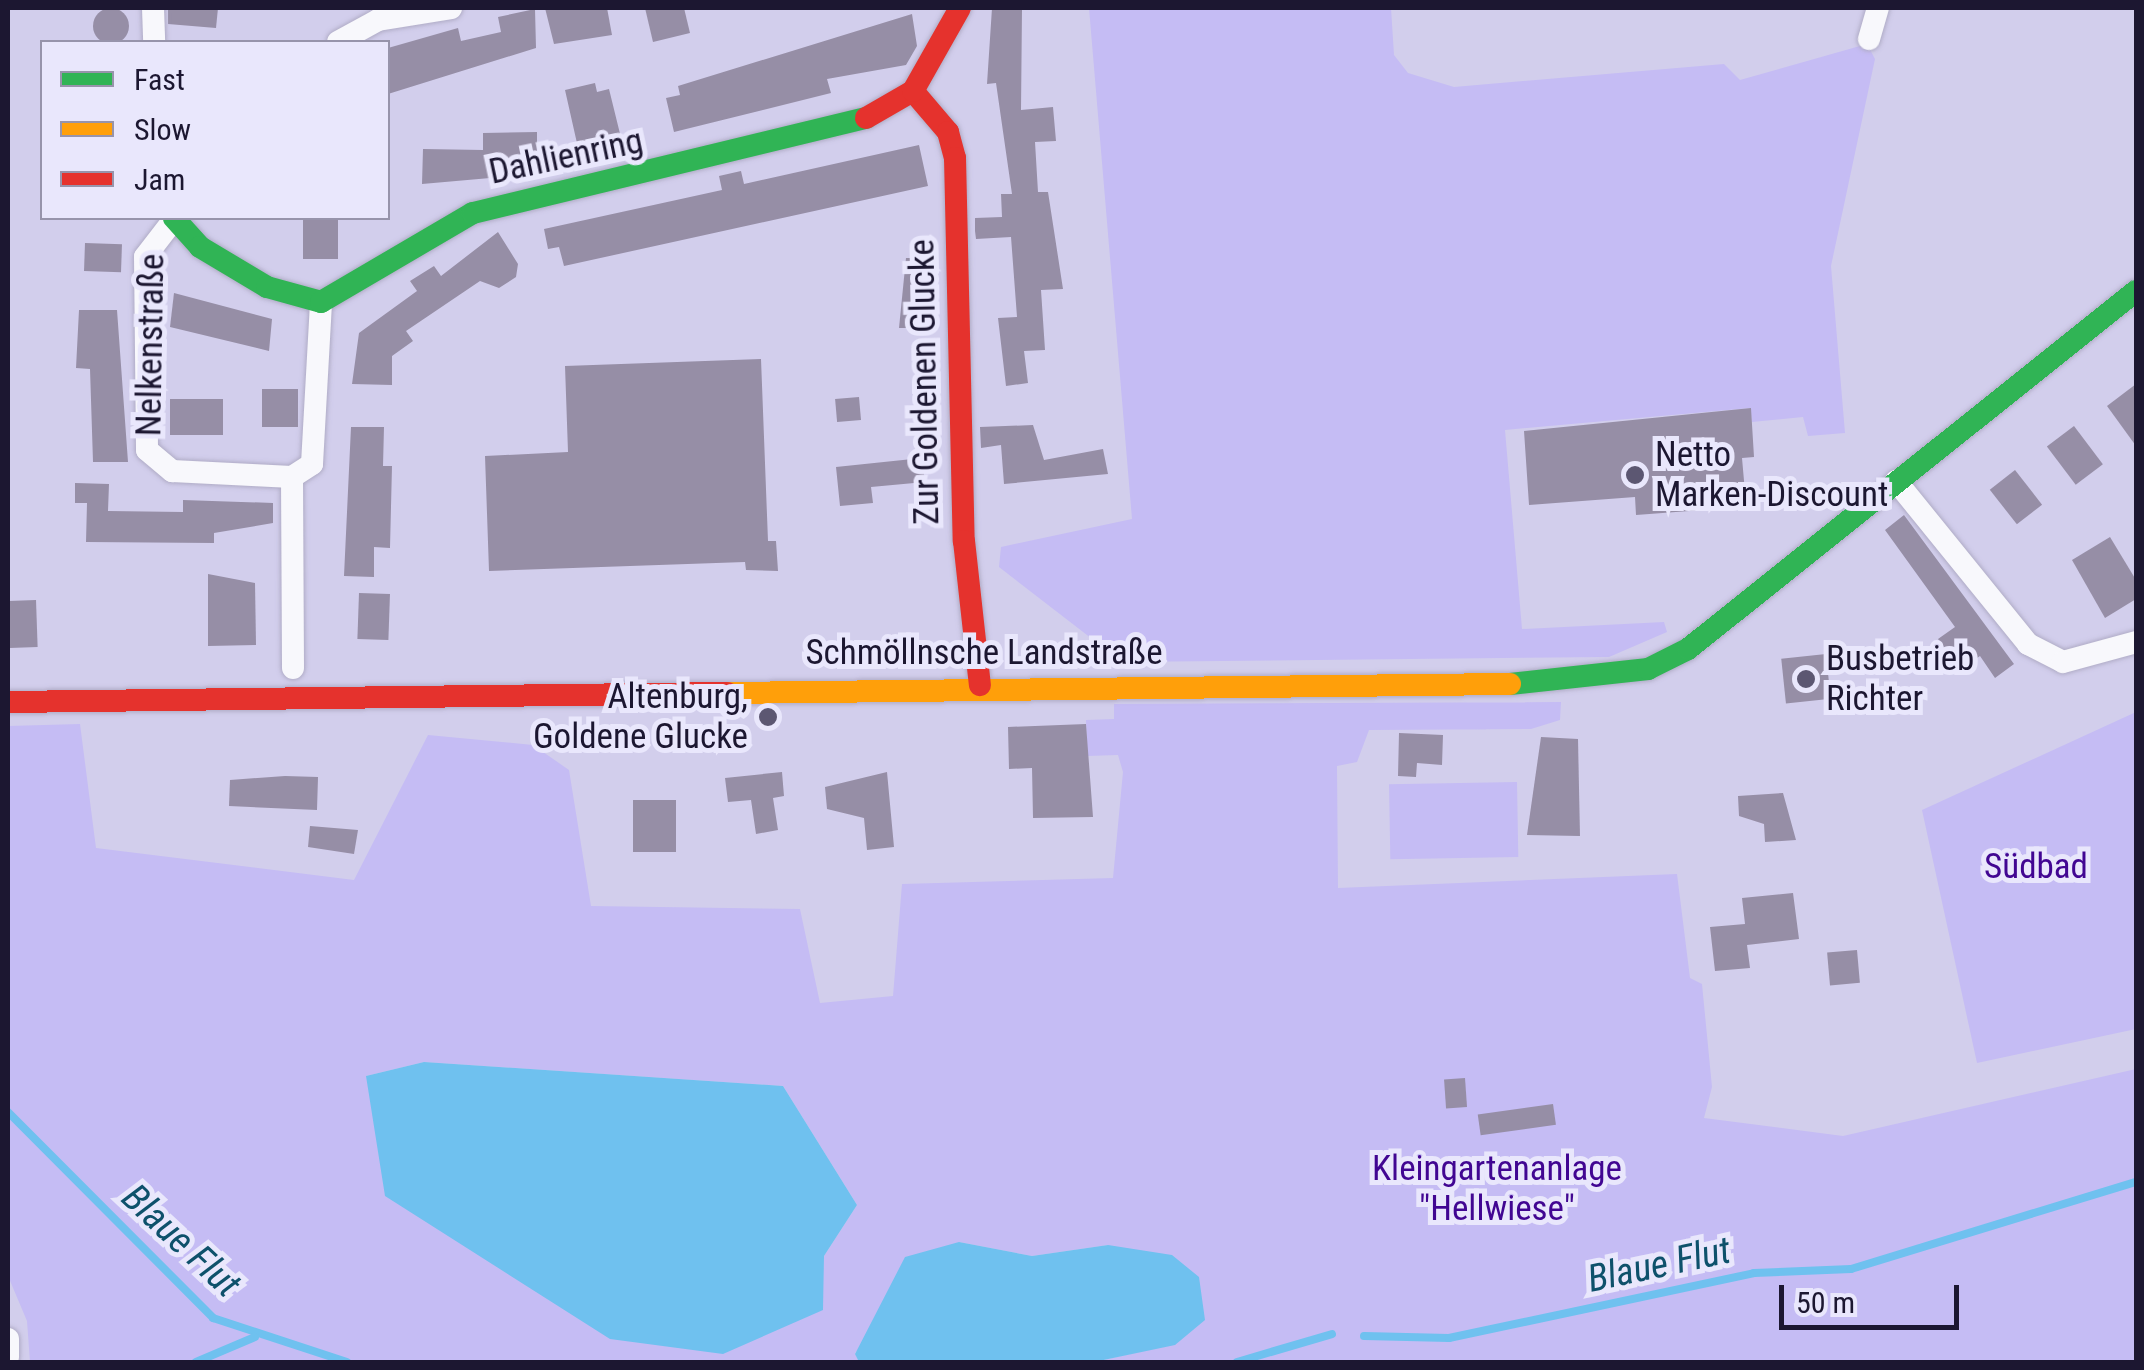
<!DOCTYPE html>
<html>
<head>
<meta charset="utf-8">
<style>
	body { margin:0 }
	#map { position:relative; width:2144px; height:1370px; overflow:hidden; background:#d2ceec; font-family:"Roboto Condensed",sans-serif }
	div>[style] { position:absolute }
	.green>* { inset:0; background:#c5bcf4; transform-origin:0 0 }
	.water>* { inset:0; background:#6fc1ef }
	.stream>* { height:8px; margin:-4px; padding:0 4px; transform-origin:4px; border-radius:4px; background:#6fc1ef }
	.building>* { inset:0; background:#968ea6; transform-origin:0 0 }
	.round { border-radius:50% }
	.roads { filter:drop-shadow(0 0 2px #b0acc6) drop-shadow(0 0 2px #b0acc6) }
	.street>* { height:22px; margin:-11px; padding:0 11px; transform-origin:11px; border-radius:11px; background:#f8f8fc }
	.fast>* { height:22px; margin:-11px; padding:0 11px; transform-origin:11px; border-radius:11px; background:#30b455 }
	.slow>* { height:22px; margin:-11px; padding:0 11px; transform-origin:11px; border-radius:11px; background:#ff9f0a }
	.jam>* { height:22px; margin:-11px; padding:0 11px; transform-origin:11px; border-radius:11px; background:#e5322d }
	.dots>* { width:28px; height:28px; translate:-50% -50%; box-sizing:border-box; border:5px solid #e9e7fc; border-radius:50% }
	span { translate:-50% -50%; white-space:nowrap; text-align:center; line-height:1.15; -webkit-text-stroke:10px #e9e7fc; paint-order:stroke }
	.street-label { font-size:35px; color:#1c1731 }
	.poi-label { font-size:35px; color:#1c1731 }
	.left { translate:0 -50%; text-align:left }
	.right { translate:-100% -50%; text-align:right }
	.park-label { font-size:35px; color:#410692 }
	.water-label { font-size:38px; color:#0e516b; font-style:italic }
	.frame { position:absolute; inset:0; border:10px solid #1c1731; pointer-events:none }
	.legend { position:absolute; left:40px; top:40px; width:350px; height:180px; box-sizing:border-box; background:#e9e7fc; border:2px solid #9794ab; margin:0; padding:12px 18px; list-style:none; font-size:30px; color:#1c1731 }
	.legend li { display:flex; align-items:center; gap:20px; height:50px }
	.legend b { width:50px; border:2px solid #9794ab }
	.scale { position:absolute; left:1779px; top:1285px; width:180px; height:45px; box-sizing:border-box; border:5px solid #1c1731; border-top:0; padding-left:12px; font-size:30px; line-height:35px; white-space:nowrap; color:#1c1731; -webkit-text-stroke:8px #e9e7fc; paint-order:stroke }
</style>
</head>
<body>
<div id="map">
	<div class="green">
		<div style="clip-path:polygon(1089px 8px,1391px 8px,1394px 55px,1408px 73px,1454px 87px,1724px 64px,1740px 80px,1867px 44px,1875px 59px,1831px 266px,1845px 433px,1808px 436px,1803px 417px,1752px 422px,1750px 408px,1505px 430px,1522px 629px,1664px 622px,1667px 632px,1609px 657px,1122px 662px,999px 567px,1001px 547px,1132px 519px)"></div>
		<div style="clip-path:polygon(evenodd,1561px 702px,1560px 720px,1531px 729px,1369px 730px,1357px 762px,1337px 766px,1338px 888px,1677px 874px,1690px 978px,1702px 984px,1712px 1087px,1704px 1118px,1843px 1136px,2136px 1069px,2136px 1362px,1094px 1362px,1175px 1344px,1108px 1245px,1032px 1256px,959px 1242px,855px 1353px,859px 1362px,30px 1362px,27px 1321px,8px 1276px,8px 726px,80px 724px,96px 848px,354px 880px,428px 735px,533px 745px,569px 770px,591px 906px,800px 909px,820px 1003px,893px 996px,902px 884px,1113px 878px,1123px 772px,1118px 755px,1087px 756px,1086px 720px,1114px 719px,1114px 704px,1561px 702px,424px 1062px,783px 1086px,857px 1205px,824px 1256px,366px 1076px,424px 1062px)"></div>
		<div style="clip-path:polygon(2136px 712px,2136px 1029px,1977px 1063px,1922px 810px)"></div>
		<div style="left:1517px;top:782px;width:75px;height:128px;rotate:89deg"></div>
	</div>
	<div class="water">
		<div style="clip-path:polygon(424px 1062px,783px 1086px,857px 1205px,824px 1256px,823px 1310px,723px 1354px,610px 1339px,385px 1196px,366px 1076px)"></div>
		<div style="clip-path:polygon(959px 1242px,1032px 1256px,1108px 1245px,1172px 1255px,1199px 1277px,1205px 1320px,1175px 1345px,1094px 1362px,859px 1362px,855px 1354px,905px 1257px)"></div>
	</div>
	<div class="stream">
		<div style="left:8px;top:1112px;width:291px;rotate:45.1deg"></div>
		<div style="left:213px;top:1318px;width:141px;rotate:18.2deg"></div>
		<div style="left:1364px;top:1336px;width:85px;rotate:1.3deg"></div>
		<div style="left:1449px;top:1338px;width:312px;rotate:-12deg"></div>
		<div style="left:1754px;top:1273px;width:97px;rotate:-2.4deg"></div>
		<div style="left:1851px;top:1269px;width:298px;rotate:-17deg"></div>
		<div style="left:196px;top:1362px;width:64px;rotate:-23deg"></div>
		<div style="left:1237px;top:1362px;width:99px;rotate:-16.4deg"></div>
	</div>
	<div class="building">
		<div class="round" style="left:93px;top:8px;width:36px;height:36px"></div>
		<div style="clip-path:polygon(168px 8px,218px 8px,216px 28px,168px 24px)"></div>
		<div style="clip-path:polygon(545px 8px,607px 8px,612px 35px,554px 44px)"></div>
		<div style="clip-path:polygon(645px 8px,684px 8px,690px 33px,653px 42px)"></div>
		<div style="clip-path:polygon(992px 8px,1022px 9px,1021px 110px,1053px 107px,1056px 141px,1035px 142px,1038px 192px,1048px 192px,1063px 289px,1041px 290px,1045px 350px,1024px 351px,1028px 383px,1006px 386px,998px 318px,1017px 317px,1011px 237px,976px 239px,975px 231px,975px 218px,1002px 217px,1001px 194px,1012px 194px,996px 83px,987px 84px)"></div>
		<div style="clip-path:polygon(535px 9px,536px 48px,388px 94px,388px 48px,458px 28px,461px 41px,501px 32px,498px 17px)"></div>
		<div style="clip-path:polygon(912px 14px,917px 46px,906px 65px,827px 79px,831px 93px,674px 132px,666px 98px,680px 95px,678px 86px)"></div>
		<div style="clip-path:polygon(595px 83px,597px 92px,609px 89px,624px 150px,581px 161px,565px 90px)"></div>
		<div style="clip-path:polygon(537px 132px,537px 174px,422px 184px,423px 149px,483px 150px,483px 133px)"></div>
		<div style="clip-path:polygon(919px 145px,928px 186px,564px 266px,559px 247px,548px 249px,544px 229px,722px 190px,719px 176px,741px 171px,744px 184px)"></div>
		<div style="left:303px;top:218px;width:35px;height:41px"></div>
		<div style="clip-path:polygon(498px 232px,518px 264px,516px 277px,499px 288px,480px 281px,406px 331px,413px 341px,392px 356px,392px 385px,352px 384px,359px 333px,417px 291px,410px 281px,434px 266px,441px 276px)"></div>
		<div style="left:85px;top:243px;width:37px;height:28px;rotate:2deg"></div>
		<div style="clip-path:polygon(906px 258px,929px 258px,935px 328px,899px 328px)"></div>
		<div style="clip-path:polygon(174px 293px,272px 319px,269px 351px,170px 327px)"></div>
		<div style="clip-path:polygon(79px 310px,117px 310px,128px 462px,93px 462px,90px 369px,76px 368px)"></div>
		<div style="clip-path:polygon(761px 359px,768px 541px,776px 541px,778px 571px,746px 570px,745px 562px,489px 571px,485px 456px,568px 452px,565px 366px)"></div>
		<div style="clip-path:polygon(2136px 384px,2136px 446px,2107px 406px)"></div>
		<div style="left:262px;top:389px;width:36px;height:38px"></div>
		<div style="left:859px;top:397px;width:23px;height:24px;rotate:85deg"></div>
		<div style="left:170px;top:399px;width:53px;height:36px"></div>
		<div style="clip-path:polygon(1751px 408px,1754px 457px,1742px 458px,1745px 492px,1728px 494px,1729px 508px,1636px 515px,1635px 497px,1529px 505px,1524px 431px)"></div>
		<div style="clip-path:polygon(1033px 425px,1044px 460px,1103px 449px,1108px 474px,1004px 484px,1001px 445px,981px 448px,980px 427px)"></div>
		<div style="left:2074px;top:426px;width:48px;height:34px;rotate:53deg"></div>
		<div style="clip-path:polygon(351px 427px,384px 427px,383px 466px,392px 466px,390px 548px,374px 547px,374px 577px,344px 576px)"></div>
		<div style="clip-path:polygon(922px 458px,925px 482px,871px 487px,873px 503px,840px 506px,836px 467px)"></div>
		<div style="left:2015px;top:470px;width:44px;height:32px;rotate:52deg"></div>
		<div style="clip-path:polygon(75px 483px,109px 484px,108px 511px,183px 512px,183px 500px,273px 503px,273px 523px,214px 533px,214px 543px,86px 542px,87px 503px,75px 503px)"></div>
		<div style="clip-path:polygon(1904px 515px,2014px 664px,1995px 678px,1980px 656px,1960px 670px,1938px 639px,1955px 627px,1885px 530px)"></div>
		<div style="clip-path:polygon(2110px 537px,2136px 580px,2136px 599px,2105px 618px,2072px 560px)"></div>
		<div style="clip-path:polygon(208px 574px,255px 583px,256px 645px,208px 646px)"></div>
		<div style="left:359px;top:593px;width:31px;height:46px;rotate:2deg"></div>
		<div style="left:36px;top:600px;width:47px;height:28px;rotate:88deg"></div>
		<div style="left:1826px;top:654px;width:45px;height:45px;rotate:84deg"></div>
		<div style="clip-path:polygon(1086px 724px,1093px 817px,1033px 818px,1032px 768px,1009px 769px,1008px 727px)"></div>
		<div style="clip-path:polygon(1399px 733px,1443px 735px,1442px 765px,1417px 763px,1416px 777px,1398px 776px)"></div>
		<div style="clip-path:polygon(1541px 737px,1578px 739px,1580px 836px,1527px 835px)"></div>
		<div style="clip-path:polygon(782px 772px,784px 796px,773px 798px,778px 830px,756px 834px,751px 800px,728px 802px,725px 778px)"></div>
		<div style="clip-path:polygon(887px 772px,894px 847px,867px 850px,864px 818px,827px 809px,825px 787px)"></div>
		<div style="clip-path:polygon(285px 776px,318px 777px,317px 810px,229px 806px,230px 780px)"></div>
		<div style="clip-path:polygon(1783px 793px,1796px 840px,1765px 842px,1764px 824px,1739px 816px,1738px 796px)"></div>
		<div style="left:633px;top:800px;width:43px;height:52px"></div>
		<div style="clip-path:polygon(310px 826px,358px 830px,354px 854px,308px 847px)"></div>
		<div style="clip-path:polygon(1793px 893px,1799px 939px,1747px 945px,1750px 968px,1715px 971px,1710px 927px,1745px 924px,1742px 898px)"></div>
		<div style="left:1857px;top:950px;width:33px;height:30px;rotate:85deg"></div>
		<div style="left:1465px;top:1078px;width:29px;height:21px;rotate:86deg"></div>
		<div style="left:1553px;top:1104px;width:21px;height:76px;rotate:82deg"></div>
	</div>
	<div class="roads">
		<div class="street">
			<div style="left:153px;top:8px;width:34px;rotate:88deg"></div>
			<div style="left:1869px;top:39px;width:32px;rotate:-74deg"></div>
			<div style="left:338px;top:42px;width:46px;rotate:-28.8deg"></div>
			<div style="left:378px;top:20px;width:74px;rotate:-9.3deg"></div>
			<div style="left:175px;top:218px;width:49px;rotate:127.6deg"></div>
			<div style="left:145px;top:257px;width:193px;rotate:89.4deg"></div>
			<div style="left:147px;top:450px;width:33px;rotate:40deg"></div>
			<div style="left:172px;top:471px;width:120px;rotate:2.9deg"></div>
			<div style="left:292px;top:477px;width:24px;rotate:-33deg"></div>
			<div style="left:312px;top:464px;width:162px;rotate:-86.8deg"></div>
			<div style="left:292px;top:477px;width:191px;rotate:89.7deg"></div>
			<div style="left:1896px;top:481px;width:210px;rotate:51deg"></div>
			<div style="left:2028px;top:644px;width:39px;rotate:27deg"></div>
			<div style="left:2063px;top:662px;width:76px;rotate:-15.3deg"></div>
			<div style="left:8px;top:1339px;width:18px;rotate:90deg"></div>
		</div>
		<div class="fast">
			<div style="left:174px;top:218px;width:39px;rotate:48deg"></div>
			<div style="left:200px;top:247px;width:78px;rotate:30.8deg"></div>
			<div style="left:267px;top:287px;width:56px;rotate:15.5deg"></div>
			<div style="left:321px;top:302px;width:176px;rotate:-30.4deg"></div>
			<div style="left:473px;top:213px;width:404px;rotate:-13.6deg"></div>
			<div style="left:1510px;top:684px;width:139px;rotate:-6.2deg"></div>
			<div style="left:1648px;top:669px;width:45px;rotate:-26.6deg"></div>
			<div style="left:1688px;top:649px;width:573px;rotate:-38.63deg"></div>
		</div>
		<div class="slow">
			<div style="left:727px;top:693px;width:783px;rotate:-0.66deg"></div>
		</div>
		<div class="jam">
			<div style="left:913px;top:91px;width:54px;rotate:49.5deg"></div>
			<div style="left:948px;top:132px;width:27px;rotate:75deg"></div>
			<div style="left:955px;top:158px;width:383px;rotate:88.7deg"></div>
			<div style="left:964px;top:541px;width:145px;rotate:83.7deg"></div>
			<div style="left:866px;top:118px;width:54px;rotate:-29.9deg"></div>
			<div style="left:913px;top:91px;width:95px;rotate:-60.5deg"></div>
			<div style="left:8px;top:702px;width:719px;rotate:-0.72deg"></div>
		</div>
	</div>
	<div class="dots">
		<div style="left:1635px;top:475px;background:#5c5772"></div>
		<div style="left:1806px;top:679px;background:#5c5772"></div>
		<div style="left:768px;top:717px;background:#5c5772"></div>
	</div>
	<div class="street-label">
		<span style="left:566px;top:157px;rotate:-12deg">Dahlienring</span>
		<span style="left:151px;top:345px;rotate:-89deg">Nelkenstraße</span>
		<span style="left:925px;top:382px;rotate:-91deg">Zur Goldenen Glucke</span>
		<span style="left:984px;top:653px">Schmöllnsche Landstraße</span>
	</div>
	<div class="poi-label">
		<span class="left" style="left:1655px;top:475px">Netto<br>Marken-Discount</span>
		<span class="left" style="left:1826px;top:679px">Busbetrieb<br>Richter</span>
		<span class="right" style="left:748px;top:717px">Altenburg,<br>Goldene Glucke</span>
	</div>
	<div class="park-label">
		<span style="left:2036px;top:867px">Südbad</span>
		<span style="left:1497px;top:1189px">Kleingartenanlage<br>"Hellwiese"</span>
	</div>
	<div class="water-label">
		<span style="left:181px;top:1241px;rotate:43deg">Blaue Flut</span>
		<span style="left:1659px;top:1265px;rotate:-12deg">Blaue Flut</span>
	</div>
	<div class="frame"></div>
	<ul class="legend">
	<li><b style="height:12px;background:#30b455"></b>Fast</li>
	<li><b style="height:12px;background:#ff9f0a"></b>Slow</li>
	<li><b style="height:12px;background:#e5322d"></b>Jam</li>
	</ul>
	<div class="scale">50 m</div>
</div>
</body>
</html>
